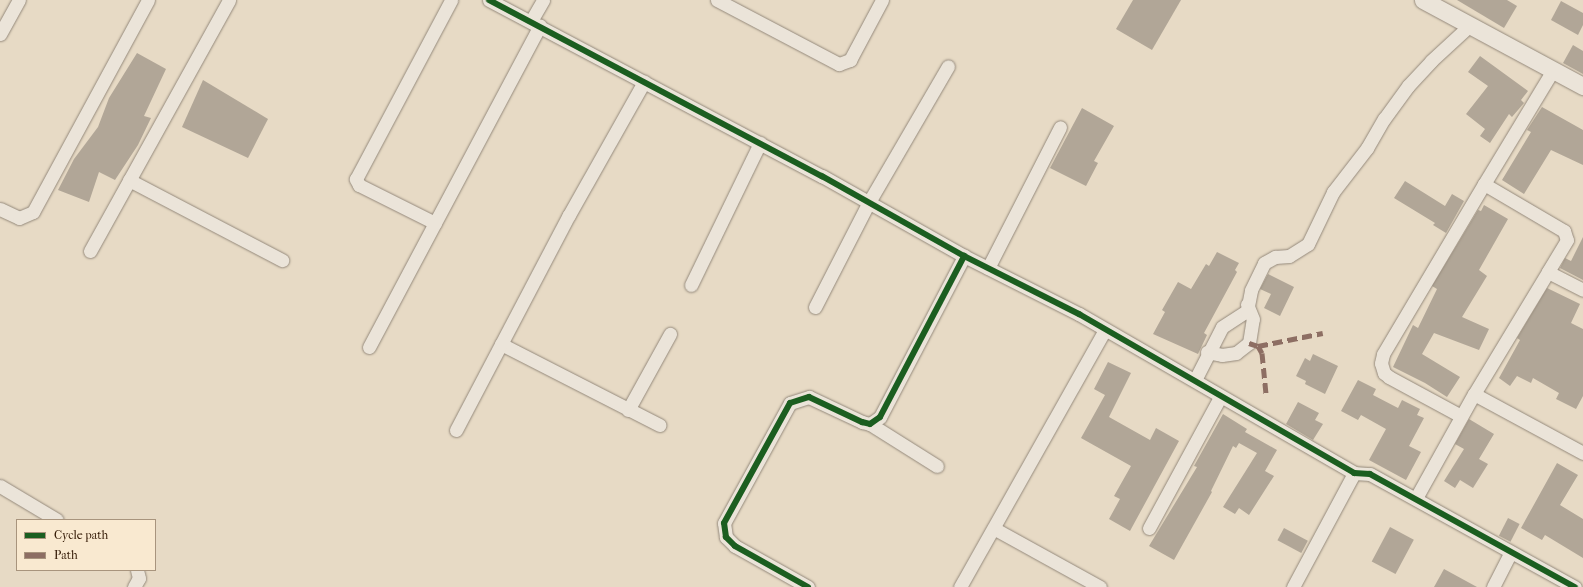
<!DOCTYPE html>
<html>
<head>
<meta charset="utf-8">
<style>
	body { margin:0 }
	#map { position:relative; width:1583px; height:587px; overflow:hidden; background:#e7dac5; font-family:"IM FELL French Canon",serif }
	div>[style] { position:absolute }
	.building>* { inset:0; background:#b1a697; transform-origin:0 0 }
	.roads { filter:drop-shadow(0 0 1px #94897b) drop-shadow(0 0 1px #94897b) }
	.minor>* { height:13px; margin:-6.5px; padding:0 6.5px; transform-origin:6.5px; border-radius:6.5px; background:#ebe4d9 }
	.tertiary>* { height:17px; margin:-8.5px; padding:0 8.5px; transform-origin:8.5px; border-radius:8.5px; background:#ebe4d9 }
	.quiet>* { height:5px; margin-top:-2.5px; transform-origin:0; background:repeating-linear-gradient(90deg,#8d6e63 0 10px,transparent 0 15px) }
	.cycleway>* { height:6px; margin:-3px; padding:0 3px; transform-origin:3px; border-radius:3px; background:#1b5e20 }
	span { translate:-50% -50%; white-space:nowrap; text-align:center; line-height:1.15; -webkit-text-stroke:3px #f9e9d0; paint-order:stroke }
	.legend { position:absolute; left:16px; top:519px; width:140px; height:52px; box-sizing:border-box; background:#f9e9d0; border:1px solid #a8947d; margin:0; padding:5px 7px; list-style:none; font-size:12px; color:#2f1500 }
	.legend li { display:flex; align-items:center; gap:8px; height:20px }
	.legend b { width:20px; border:1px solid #a8947d }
</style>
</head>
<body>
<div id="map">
	<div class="building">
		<div style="clip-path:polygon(1133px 0,1181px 0,1152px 50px,1116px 29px)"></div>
		<div style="clip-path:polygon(1457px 0,1507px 0,1517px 6px,1504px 28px)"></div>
		<div style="clip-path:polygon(1561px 1px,1583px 13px,1583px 25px,1578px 35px,1551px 20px)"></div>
		<div style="clip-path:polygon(1573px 45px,1583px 51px,1583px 74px,1563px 63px)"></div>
		<div style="clip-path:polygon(137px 53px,166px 69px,144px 116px,151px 118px,138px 145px,115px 180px,99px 172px,89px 202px,58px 190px,74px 159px,98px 127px,109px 98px)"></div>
		<div style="clip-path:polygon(1480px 56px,1528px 91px,1521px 100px,1524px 103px,1512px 117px,1509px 114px,1490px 143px,1480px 136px,1485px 129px,1466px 114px,1488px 86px,1468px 72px)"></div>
		<div style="clip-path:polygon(203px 80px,268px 119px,248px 158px,182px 127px)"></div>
		<div style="clip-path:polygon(1542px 107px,1583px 130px,1583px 165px,1551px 150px,1524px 194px,1502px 180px,1531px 132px,1527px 130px)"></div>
		<div style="clip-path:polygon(1082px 108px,1114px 126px,1094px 161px,1098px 163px,1086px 186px,1050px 168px)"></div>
		<div style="clip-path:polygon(1405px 181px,1445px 206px,1452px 194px,1464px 201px,1446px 233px,1433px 225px,1435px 223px,1394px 198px)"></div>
		<div style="clip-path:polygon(1484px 205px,1508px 219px,1479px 270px,1487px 276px,1462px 317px,1489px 329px,1479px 350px,1434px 333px,1422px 354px,1460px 377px,1447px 397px,1425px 383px,1393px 367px,1413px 325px,1418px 328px,1437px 289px,1432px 286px,1478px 210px,1481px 211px)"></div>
		<div style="clip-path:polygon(1583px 237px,1583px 280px,1560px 268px,1565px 258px,1571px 261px)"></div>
		<div style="clip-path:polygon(1217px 252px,1239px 263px,1235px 270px,1237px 272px,1204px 333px,1207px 335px,1198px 354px,1153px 334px,1165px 312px,1162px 310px,1178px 282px,1191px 289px,1206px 264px,1209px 266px)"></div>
		<div style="clip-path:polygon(1268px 274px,1294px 287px,1280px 316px,1264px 308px,1271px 294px,1260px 289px)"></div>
		<div style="clip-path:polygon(1547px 288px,1580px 304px,1571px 323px,1583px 329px,1583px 396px,1576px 409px,1556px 399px,1559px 393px,1533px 378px,1531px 383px,1517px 376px,1510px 386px,1499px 378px,1520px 340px,1517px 338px)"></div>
		<div style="clip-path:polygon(1313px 354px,1338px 366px,1325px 394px,1305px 384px,1306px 381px,1296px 376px,1305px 358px,1310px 361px)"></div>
		<div style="clip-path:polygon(1108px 362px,1131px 373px,1109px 417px,1150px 440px,1156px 428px,1179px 441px,1130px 531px,1109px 519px,1120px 499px,1114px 496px,1131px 466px,1081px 438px,1105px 395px,1094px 389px)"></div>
		<div style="clip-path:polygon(1358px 380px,1376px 389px,1373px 395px,1398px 408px,1402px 400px,1420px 409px,1417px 415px,1424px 418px,1409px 446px,1421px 452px,1406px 480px,1369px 460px,1386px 429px,1361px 415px,1358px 420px,1341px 411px)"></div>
		<div style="clip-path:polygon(1298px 402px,1319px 413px,1315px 420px,1323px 424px,1313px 440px,1286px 424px)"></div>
		<div style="clip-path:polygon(1223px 414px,1247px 429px,1245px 432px,1277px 450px,1265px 471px,1274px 476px,1249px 515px,1239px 508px,1235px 514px,1223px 507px,1257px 453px,1239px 443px,1236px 448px,1233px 446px,1211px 491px,1212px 492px,1174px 560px,1149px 546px,1197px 467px,1194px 466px)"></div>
		<div style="clip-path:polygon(1469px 419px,1494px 434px,1479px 459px,1488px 464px,1473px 488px,1460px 480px,1455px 488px,1444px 481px,1464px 449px,1455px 444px)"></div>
		<div style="clip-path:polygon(1557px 463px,1578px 475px,1560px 505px,1583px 519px,1583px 558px,1545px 535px,1542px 540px,1521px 528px)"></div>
		<div style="left:1508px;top:518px;width:13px;height:20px;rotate:27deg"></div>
		<div style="left:1390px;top:527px;width:27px;height:39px;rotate:28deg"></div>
		<div style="left:1284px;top:528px;width:27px;height:14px;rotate:28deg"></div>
		<div style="clip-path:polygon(1444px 569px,1477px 587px,1434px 587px)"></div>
	</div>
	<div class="roads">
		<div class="minor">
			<div style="left:489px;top:0;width:377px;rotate:27.9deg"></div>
			<div style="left:822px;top:176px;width:163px;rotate:29.4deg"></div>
			<div style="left:964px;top:256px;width:129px;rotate:26.8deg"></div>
			<div style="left:1079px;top:314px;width:318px;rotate:30deg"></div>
			<div style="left:1354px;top:473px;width:16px;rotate:4deg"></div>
			<div style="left:1370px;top:474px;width:234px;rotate:28.9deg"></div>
			<div style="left:717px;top:0;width:138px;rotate:27.7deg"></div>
			<div style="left:839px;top:64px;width:12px;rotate:-20deg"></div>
			<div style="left:850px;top:60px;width:68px;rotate:-61.9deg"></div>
			<div style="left:531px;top:21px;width:24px;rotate:-60deg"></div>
			<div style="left:0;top:34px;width:39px;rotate:-61deg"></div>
			<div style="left:129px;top:180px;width:173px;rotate:27.6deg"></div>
			<div style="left:1484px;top:184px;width:133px;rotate:-58.8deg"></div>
			<div style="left:0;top:209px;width:21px;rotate:25deg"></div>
			<div style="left:19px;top:218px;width:15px;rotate:-23deg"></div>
			<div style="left:33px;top:212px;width:241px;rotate:-61.5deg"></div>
			<div style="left:435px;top:223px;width:85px;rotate:-153.4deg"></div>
			<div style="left:359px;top:185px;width:7px;rotate:-117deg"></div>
			<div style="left:356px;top:179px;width:203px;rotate:-62deg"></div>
			<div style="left:90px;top:251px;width:287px;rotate:-61deg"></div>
			<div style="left:988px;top:268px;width:158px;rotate:-62.9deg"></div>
			<div style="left:691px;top:285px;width:158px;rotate:-64.1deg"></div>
			<div style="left:815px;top:307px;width:118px;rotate:-62.8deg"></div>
			<div style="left:869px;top:202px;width:157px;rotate:-59.8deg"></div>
			<div style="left:501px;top:344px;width:178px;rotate:27.1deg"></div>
			<div style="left:369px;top:347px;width:364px;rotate:-62deg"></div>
			<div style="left:1207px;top:352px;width:15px;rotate:11deg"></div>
			<div style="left:1222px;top:355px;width:14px;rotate:-8deg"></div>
			<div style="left:1236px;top:353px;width:16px;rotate:-38deg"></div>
			<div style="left:1249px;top:343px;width:24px;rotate:-81deg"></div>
			<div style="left:1253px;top:319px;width:16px;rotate:-112deg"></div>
			<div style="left:1195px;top:380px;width:59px;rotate:-63deg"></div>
			<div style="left:1222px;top:327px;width:30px;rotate:-33deg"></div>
			<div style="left:1247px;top:311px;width:21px;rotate:-79deg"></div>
			<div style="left:1251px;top:290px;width:30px;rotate:-64deg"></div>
			<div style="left:1264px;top:263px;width:13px;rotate:-29deg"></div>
			<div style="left:1275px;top:257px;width:14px;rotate:-4deg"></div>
			<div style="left:1289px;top:256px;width:22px;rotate:-32deg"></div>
			<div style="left:1308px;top:244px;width:58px;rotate:-64.3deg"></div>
			<div style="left:1333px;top:192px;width:56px;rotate:-52.3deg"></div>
			<div style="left:1367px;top:148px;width:34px;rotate:-60deg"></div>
			<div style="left:1384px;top:119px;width:41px;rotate:-54deg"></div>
			<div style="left:1408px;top:86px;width:34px;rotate:-47deg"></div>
			<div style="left:1431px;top:61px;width:52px;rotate:-42.6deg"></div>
			<div style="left:1474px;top:394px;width:124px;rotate:28.4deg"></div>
			<div style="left:628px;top:410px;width:87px;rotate:-61.1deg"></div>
			<div style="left:1461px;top:416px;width:82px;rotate:-151.6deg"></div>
			<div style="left:1389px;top:377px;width:6px;rotate:-141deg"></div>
			<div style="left:1384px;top:373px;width:10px;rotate:-107deg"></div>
			<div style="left:1381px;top:363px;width:9px;rotate:-77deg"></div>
			<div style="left:1383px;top:354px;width:198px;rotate:-59.3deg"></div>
			<div style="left:1484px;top:184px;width:93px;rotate:30.4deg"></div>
			<div style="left:1564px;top:231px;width:9px;rotate:72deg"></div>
			<div style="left:1567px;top:240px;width:37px;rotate:121deg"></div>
			<div style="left:870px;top:424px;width:79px;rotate:32.1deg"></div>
			<div style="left:456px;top:430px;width:243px;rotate:-62.3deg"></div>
			<div style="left:569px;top:215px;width:153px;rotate:-60.6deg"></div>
			<div style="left:0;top:486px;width:66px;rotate:30.8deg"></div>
			<div style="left:1416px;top:498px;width:119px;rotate:-60.9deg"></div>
			<div style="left:1474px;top:394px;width:143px;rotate:-58.8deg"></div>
			<div style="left:1548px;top:272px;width:39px;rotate:27deg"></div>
			<div style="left:1149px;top:528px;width:149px;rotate:-61.5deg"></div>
			<div style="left:995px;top:529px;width:120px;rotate:28.9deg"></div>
			<div style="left:134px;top:587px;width:10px;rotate:-61deg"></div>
			<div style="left:139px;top:578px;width:8px;rotate:-104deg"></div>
			<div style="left:808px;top:587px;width:84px;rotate:-150.7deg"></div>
			<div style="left:735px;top:546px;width:13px;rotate:-135deg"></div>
			<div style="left:726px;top:537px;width:14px;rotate:-98deg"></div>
			<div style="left:724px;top:523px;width:137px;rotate:-61.2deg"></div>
			<div style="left:790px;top:403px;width:20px;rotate:-18deg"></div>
			<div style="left:809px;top:397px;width:59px;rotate:25.3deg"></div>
			<div style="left:862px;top:422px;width:8px;rotate:14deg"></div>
			<div style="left:870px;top:424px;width:12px;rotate:-35deg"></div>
			<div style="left:880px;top:417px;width:182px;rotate:-62.4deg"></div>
			<div style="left:960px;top:587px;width:295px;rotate:-60.6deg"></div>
			<div style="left:1293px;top:587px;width:129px;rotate:-61.8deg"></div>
			<div style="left:1493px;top:587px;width:39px;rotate:-63deg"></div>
		</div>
		<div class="tertiary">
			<div style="left:1423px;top:0;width:182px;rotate:28.3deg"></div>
		</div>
	</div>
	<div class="quiet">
		<div style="left:1249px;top:343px;width:9px;rotate:18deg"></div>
		<div style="left:1258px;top:346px;width:8px;rotate:60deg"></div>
		<div style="left:1262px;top:353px;width:41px;rotate:84.4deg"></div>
		<div style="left:1258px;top:346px;width:66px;rotate:-11.3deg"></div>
	</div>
	<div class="cycleway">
		<div style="left:489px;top:0;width:377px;rotate:27.9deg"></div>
		<div style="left:822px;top:176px;width:163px;rotate:29.4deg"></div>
		<div style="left:964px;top:256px;width:129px;rotate:26.8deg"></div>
		<div style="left:1079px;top:314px;width:318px;rotate:30deg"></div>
		<div style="left:1354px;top:473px;width:16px;rotate:4deg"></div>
		<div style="left:1370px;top:474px;width:234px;rotate:28.9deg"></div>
		<div style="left:808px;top:587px;width:84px;rotate:-150.7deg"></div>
		<div style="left:735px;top:546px;width:13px;rotate:-135deg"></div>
		<div style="left:726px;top:537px;width:14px;rotate:-98deg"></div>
		<div style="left:724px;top:523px;width:137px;rotate:-61.2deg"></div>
		<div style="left:790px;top:403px;width:20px;rotate:-18deg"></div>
		<div style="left:809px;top:397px;width:59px;rotate:25.3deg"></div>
		<div style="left:862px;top:422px;width:8px;rotate:14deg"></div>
		<div style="left:870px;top:424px;width:12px;rotate:-35deg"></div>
		<div style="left:880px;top:417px;width:182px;rotate:-62.4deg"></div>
	</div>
	<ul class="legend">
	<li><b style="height:5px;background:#1b5e20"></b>Cycle path</li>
	<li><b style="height:5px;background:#8d6e63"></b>Path</li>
	</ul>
</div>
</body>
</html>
